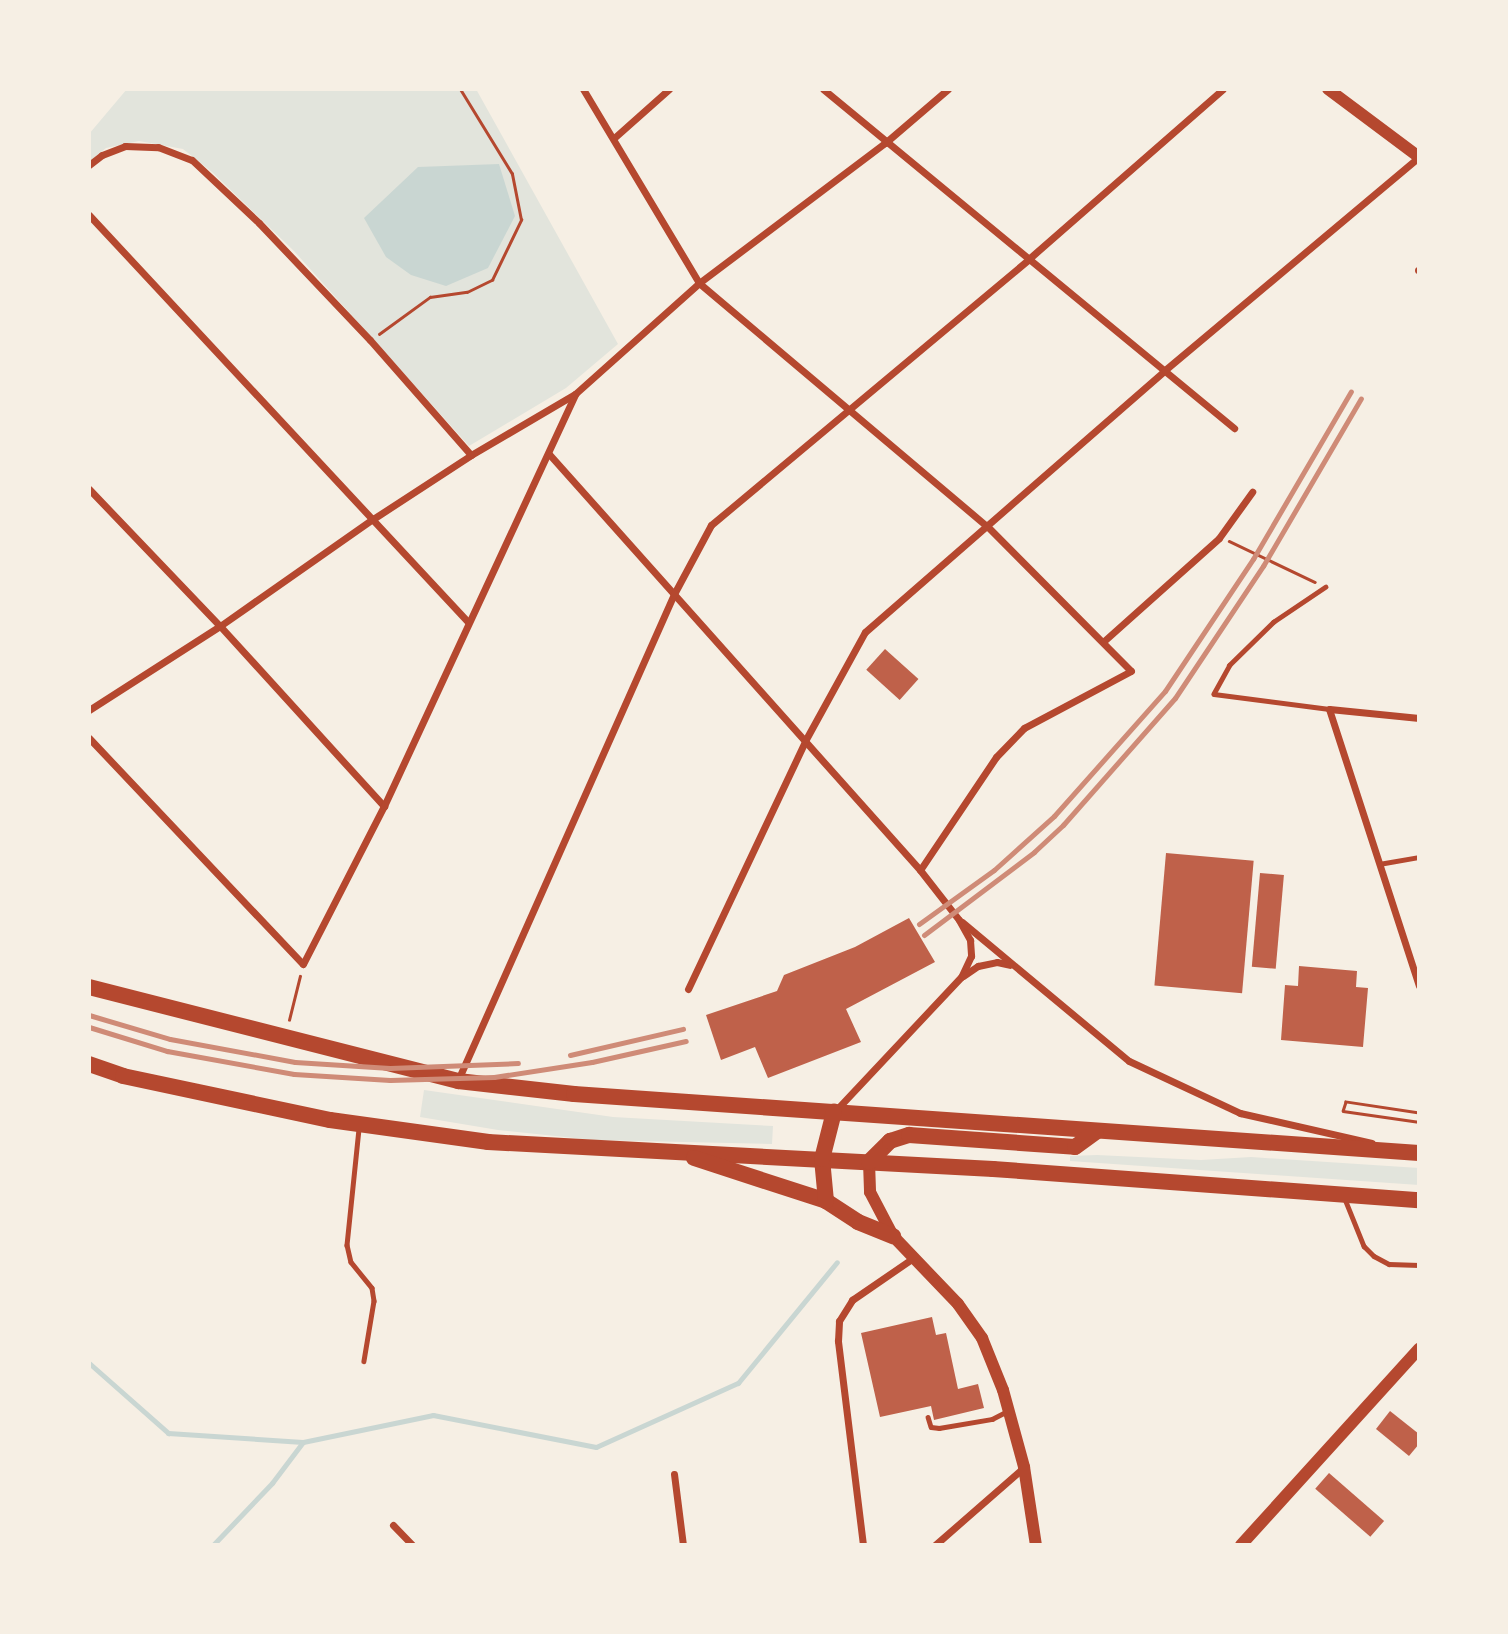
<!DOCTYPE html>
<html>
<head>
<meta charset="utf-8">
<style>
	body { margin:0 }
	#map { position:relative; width:1508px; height:1634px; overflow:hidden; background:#f6efe4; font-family:"Roboto Condensed",sans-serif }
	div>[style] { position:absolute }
	.green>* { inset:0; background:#e2e4dc }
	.water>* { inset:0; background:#c9d6d2 }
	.stream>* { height:5px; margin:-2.5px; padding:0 2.5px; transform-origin:2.5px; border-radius:2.5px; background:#c9d6d2 }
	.building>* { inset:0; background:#bf614a; transform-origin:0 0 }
	.path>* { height:2.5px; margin:-1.25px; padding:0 1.25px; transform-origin:1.25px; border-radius:1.25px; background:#b5482f }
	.service>* { height:4.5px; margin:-2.25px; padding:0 2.25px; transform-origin:2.25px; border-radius:2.25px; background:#b5482f }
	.minor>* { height:7px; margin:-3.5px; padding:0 3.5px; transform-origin:3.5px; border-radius:3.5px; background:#b5482f }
	.tertiary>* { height:12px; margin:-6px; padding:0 6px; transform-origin:6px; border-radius:6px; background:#b5482f }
	.trunk>* { height:16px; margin:-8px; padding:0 8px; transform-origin:8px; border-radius:8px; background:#b5482f }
	.rail>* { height:5px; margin:-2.5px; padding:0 2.5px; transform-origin:2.5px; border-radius:2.5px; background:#cf8b77 }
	span { translate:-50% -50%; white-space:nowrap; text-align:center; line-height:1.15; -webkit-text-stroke:5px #f6efe4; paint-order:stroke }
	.frame { position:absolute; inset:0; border:91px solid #f6efe4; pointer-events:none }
</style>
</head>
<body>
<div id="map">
	<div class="green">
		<div style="clip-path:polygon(127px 89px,476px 89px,618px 344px,566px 388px,469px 446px,294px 251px,212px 172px,183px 149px,139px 141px,106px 148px,89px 162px,89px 134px)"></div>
		<div style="clip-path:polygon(424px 1090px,613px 1117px,773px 1126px,772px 1144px,593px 1140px,498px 1130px,420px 1117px)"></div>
		<div style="clip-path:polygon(1097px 1155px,1201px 1160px,1251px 1157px,1419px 1168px,1419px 1185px,1070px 1161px,1070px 1156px)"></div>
	</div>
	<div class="water">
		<div style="clip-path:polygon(499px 164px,515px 216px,488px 268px,446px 286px,411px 275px,386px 257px,364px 218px,418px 167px)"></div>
	</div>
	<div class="stream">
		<div style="left:89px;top:1363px;width:106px;rotate:41.5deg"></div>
		<div style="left:168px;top:1433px;width:135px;rotate:3.8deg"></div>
		<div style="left:303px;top:1442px;width:133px;rotate:-11.7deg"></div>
		<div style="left:433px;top:1415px;width:166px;rotate:11.1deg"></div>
		<div style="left:596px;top:1447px;width:156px;rotate:-24.3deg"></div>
		<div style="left:738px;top:1383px;width:156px;rotate:-50.7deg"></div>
		<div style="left:213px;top:1545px;width:86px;rotate:-46.4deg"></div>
		<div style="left:272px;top:1483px;width:51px;rotate:-52.9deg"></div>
	</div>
	<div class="building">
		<div style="left:885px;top:649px;width:45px;height:28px;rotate:42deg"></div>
		<div style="left:1166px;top:853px;width:88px;height:133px;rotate:5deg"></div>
		<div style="left:1260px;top:873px;width:24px;height:94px;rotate:5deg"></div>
		<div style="clip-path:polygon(909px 918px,935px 962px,846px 1009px,861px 1042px,768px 1078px,755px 1047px,721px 1060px,706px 1015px,777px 991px,784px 975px,855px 947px)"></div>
		<div style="clip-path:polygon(1299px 966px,1357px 971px,1356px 987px,1368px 988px,1363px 1047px,1281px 1040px,1285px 985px,1298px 986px)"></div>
		<div style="clip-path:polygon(932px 1317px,936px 1335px,946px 1333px,958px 1389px,978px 1384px,984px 1408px,934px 1420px,931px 1406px,880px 1417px,861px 1333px)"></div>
		<div style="clip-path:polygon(1390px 1411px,1419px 1434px,1419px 1444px,1409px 1456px,1376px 1429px)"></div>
		<div style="left:1329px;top:1473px;width:73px;height:21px;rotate:41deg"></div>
	</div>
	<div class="path">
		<div style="left:379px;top:334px;width:63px;rotate:-36deg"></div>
		<div style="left:430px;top:297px;width:37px;rotate:-8deg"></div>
		<div style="left:467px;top:292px;width:28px;rotate:-26deg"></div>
		<div style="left:492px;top:280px;width:67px;rotate:-64.2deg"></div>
		<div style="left:521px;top:220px;width:47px;rotate:-101.1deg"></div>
		<div style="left:512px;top:174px;width:100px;rotate:-121.5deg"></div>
		<div style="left:1229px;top:541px;width:95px;rotate:25.5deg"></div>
		<div style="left:289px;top:1020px;width:45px;rotate:-76deg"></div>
		<div style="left:1419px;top:1113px;width:74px;rotate:-171.4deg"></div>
		<div style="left:1346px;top:1102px;width:9px;rotate:108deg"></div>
		<div style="left:1343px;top:1111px;width:77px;rotate:8.2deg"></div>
	</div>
	<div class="service">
		<div style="left:1326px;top:587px;width:63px;rotate:146.1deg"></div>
		<div style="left:1274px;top:622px;width:62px;rotate:135.7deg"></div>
		<div style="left:1230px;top:665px;width:33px;rotate:119deg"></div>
		<div style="left:1214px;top:694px;width:116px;rotate:7.4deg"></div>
		<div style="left:1379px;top:864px;width:41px;rotate:-9.9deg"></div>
		<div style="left:359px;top:1129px;width:117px;rotate:95.9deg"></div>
		<div style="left:347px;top:1245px;width:17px;rotate:77deg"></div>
		<div style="left:351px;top:1262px;width:33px;rotate:51deg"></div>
		<div style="left:372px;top:1288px;width:13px;rotate:81deg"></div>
		<div style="left:374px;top:1301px;width:61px;rotate:99.5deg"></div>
		<div style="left:1345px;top:1199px;width:51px;rotate:68deg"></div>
		<div style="left:1364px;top:1246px;width:14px;rotate:45deg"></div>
		<div style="left:1374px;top:1256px;width:17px;rotate:28deg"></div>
		<div style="left:1389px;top:1264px;width:30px;rotate:2deg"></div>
		<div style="left:928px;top:1417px;width:10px;rotate:73deg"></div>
		<div style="left:931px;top:1427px;width:8px;rotate:7deg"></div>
		<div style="left:939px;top:1428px;width:54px;rotate:-9.6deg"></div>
		<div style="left:992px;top:1419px;width:18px;rotate:-27deg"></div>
	</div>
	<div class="minor">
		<div style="left:583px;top:89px;width:226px;rotate:59.1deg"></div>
		<div style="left:699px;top:283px;width:377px;rotate:40.2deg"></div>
		<div style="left:987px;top:526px;width:204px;rotate:45.2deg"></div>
		<div style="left:1131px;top:671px;width:121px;rotate:152deg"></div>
		<div style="left:1024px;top:728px;width:40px;rotate:134deg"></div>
		<div style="left:996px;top:757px;width:136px;rotate:123.9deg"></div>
		<div style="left:823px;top:89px;width:533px;rotate:39.52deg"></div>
		<div style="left:614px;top:138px;width:74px;rotate:-41.7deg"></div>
		<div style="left:89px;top:165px;width:16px;rotate:-38deg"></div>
		<div style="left:102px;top:155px;width:25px;rotate:-21deg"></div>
		<div style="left:125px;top:146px;width:33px;rotate:2deg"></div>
		<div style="left:158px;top:147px;width:36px;rotate:21deg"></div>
		<div style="left:192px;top:160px;width:92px;rotate:43.2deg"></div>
		<div style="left:259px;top:223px;width:161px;rotate:46.5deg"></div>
		<div style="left:370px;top:340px;width:153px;rotate:48.7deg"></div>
		<div style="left:89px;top:215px;width:556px;rotate:47.04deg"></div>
		<div style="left:1418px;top:270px;width:1px"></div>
		<div style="left:549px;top:454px;width:557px;rotate:48.27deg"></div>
		<div style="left:920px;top:870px;width:63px;rotate:52deg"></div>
		<div style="left:959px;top:920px;width:23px;rotate:61deg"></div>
		<div style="left:970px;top:940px;width:16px;rotate:86deg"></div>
		<div style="left:971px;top:956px;width:23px;rotate:115deg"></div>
		<div style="left:961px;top:977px;width:184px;rotate:133.2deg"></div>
		<div style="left:89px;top:489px;width:190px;rotate:46.3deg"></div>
		<div style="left:220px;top:626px;width:244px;rotate:47.7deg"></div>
		<div style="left:1104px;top:641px;width:154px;rotate:-41.8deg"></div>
		<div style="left:1219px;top:538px;width:57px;rotate:-54.3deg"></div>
		<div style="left:89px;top:710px;width:156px;rotate:-32.7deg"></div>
		<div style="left:220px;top:626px;width:187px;rotate:-35deg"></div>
		<div style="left:373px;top:519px;width:117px;rotate:-33.1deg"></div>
		<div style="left:471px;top:455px;width:121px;rotate:-30.4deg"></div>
		<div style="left:1419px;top:718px;width:90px;rotate:-174.3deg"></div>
		<div style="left:1329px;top:709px;width:291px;rotate:72deg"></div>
		<div style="left:89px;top:738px;width:311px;rotate:46.6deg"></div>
		<div style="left:303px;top:964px;width:178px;rotate:-62.9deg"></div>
		<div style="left:384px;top:806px;width:454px;rotate:-65.1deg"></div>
		<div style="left:575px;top:394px;width:166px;rotate:-41.8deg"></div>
		<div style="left:699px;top:283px;width:233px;rotate:-37deg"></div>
		<div style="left:885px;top:143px;width:83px;rotate:-40.6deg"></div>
		<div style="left:962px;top:922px;width:217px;rotate:39.8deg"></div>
		<div style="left:1129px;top:1061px;width:123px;rotate:25.1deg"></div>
		<div style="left:1240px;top:1113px;width:135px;rotate:12.8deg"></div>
		<div style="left:963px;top:976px;width:18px;rotate:-34deg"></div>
		<div style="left:978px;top:966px;width:19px;rotate:-12deg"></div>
		<div style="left:997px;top:962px;width:13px;rotate:13deg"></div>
		<div style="left:688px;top:989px;width:274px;rotate:-64.7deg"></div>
		<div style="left:805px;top:741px;width:124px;rotate:-61.2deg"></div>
		<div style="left:865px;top:632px;width:398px;rotate:-41.1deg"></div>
		<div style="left:1165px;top:370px;width:331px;rotate:-40deg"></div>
		<div style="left:458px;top:1080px;width:532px;rotate:-66.04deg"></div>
		<div style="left:674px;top:594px;width:78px;rotate:-61.8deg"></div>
		<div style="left:711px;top:525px;width:417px;rotate:-39.9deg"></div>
		<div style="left:1031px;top:257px;width:255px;rotate:-41.2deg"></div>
		<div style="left:674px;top:1474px;width:72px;rotate:82.8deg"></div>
		<div style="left:393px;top:1525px;width:28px;rotate:46deg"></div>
		<div style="left:863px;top:1545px;width:206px;rotate:-97deg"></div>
		<div style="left:838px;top:1341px;width:20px;rotate:-87deg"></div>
		<div style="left:839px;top:1321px;width:25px;rotate:-58deg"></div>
		<div style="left:852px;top:1300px;width:74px;rotate:-34.5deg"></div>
		<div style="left:935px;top:1545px;width:118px;rotate:-41.2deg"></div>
	</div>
	<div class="tertiary">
		<div style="left:1328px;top:89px;width:114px;rotate:36.8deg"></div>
		<div style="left:869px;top:1162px;width:30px;rotate:88deg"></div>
		<div style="left:870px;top:1192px;width:50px;rotate:62.4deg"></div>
		<div style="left:893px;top:1236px;width:94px;rotate:46.3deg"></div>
		<div style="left:958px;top:1304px;width:42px;rotate:54.8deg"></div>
		<div style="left:982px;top:1338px;width:56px;rotate:68deg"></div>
		<div style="left:1003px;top:1390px;width:80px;rotate:74.7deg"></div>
		<div style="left:1024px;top:1467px;width:79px;rotate:81.3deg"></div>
		<div style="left:1241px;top:1545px;width:265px;rotate:-47.8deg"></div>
	</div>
	<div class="trunk">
		<div style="left:89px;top:987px;width:381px;rotate:14.3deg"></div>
		<div style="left:458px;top:1081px;width:117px;rotate:6.4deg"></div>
		<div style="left:574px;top:1094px;width:847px;rotate:3.99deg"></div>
		<div style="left:89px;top:1064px;width:36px;rotate:19deg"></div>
		<div style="left:123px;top:1076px;width:212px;rotate:12deg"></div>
		<div style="left:330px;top:1120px;width:160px;rotate:7.9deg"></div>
		<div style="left:488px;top:1142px;width:506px;rotate:3.06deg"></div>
		<div style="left:993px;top:1169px;width:427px;rotate:4.2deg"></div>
		<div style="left:694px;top:1158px;width:139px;rotate:18deg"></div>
		<div style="left:826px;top:1201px;width:38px;rotate:33deg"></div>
		<div style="left:858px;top:1222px;width:38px;rotate:22deg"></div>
		<div style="left:869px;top:1162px;width:30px;rotate:-45deg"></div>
		<div style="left:890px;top:1141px;width:20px;rotate:-18deg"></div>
		<div style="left:909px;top:1135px;width:166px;rotate:4.1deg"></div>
		<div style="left:1075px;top:1147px;width:26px;rotate:-36deg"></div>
		<div style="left:826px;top:1201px;width:42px;rotate:-95.4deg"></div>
		<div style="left:822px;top:1159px;width:49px;rotate:-75.7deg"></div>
	</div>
	<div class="rail">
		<div style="left:919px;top:924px;width:92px;rotate:-35.8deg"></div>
		<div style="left:994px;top:870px;width:81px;rotate:-42deg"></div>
		<div style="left:1054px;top:816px;width:167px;rotate:-48.4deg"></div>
		<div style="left:1165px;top:691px;width:159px;rotate:-56.3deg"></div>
		<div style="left:1253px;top:559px;width:194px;rotate:-59.7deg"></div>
		<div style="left:924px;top:935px;width:138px;rotate:-37deg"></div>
		<div style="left:1034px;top:852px;width:40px;rotate:-43deg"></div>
		<div style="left:1063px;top:825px;width:169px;rotate:-48.6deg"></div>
		<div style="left:1175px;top:698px;width:159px;rotate:-56.3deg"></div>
		<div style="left:1263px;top:566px;width:194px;rotate:-59.7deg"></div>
		<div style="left:89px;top:1015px;width:84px;rotate:16.5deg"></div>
		<div style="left:170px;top:1039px;width:127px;rotate:10.4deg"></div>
		<div style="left:295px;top:1062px;width:95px;rotate:3.6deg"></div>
		<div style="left:390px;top:1068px;width:128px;rotate:-2.2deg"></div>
		<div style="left:89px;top:1027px;width:82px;rotate:17.1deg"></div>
		<div style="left:167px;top:1051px;width:129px;rotate:10.3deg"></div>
		<div style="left:294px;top:1074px;width:96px;rotate:3.6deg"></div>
		<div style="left:390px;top:1080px;width:104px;rotate:-1.7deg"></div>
		<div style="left:494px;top:1077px;width:99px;rotate:-8.7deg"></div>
		<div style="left:592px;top:1062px;width:96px;rotate:-12.6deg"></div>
		<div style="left:570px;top:1055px;width:116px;rotate:-13deg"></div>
	</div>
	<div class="frame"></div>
</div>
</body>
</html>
